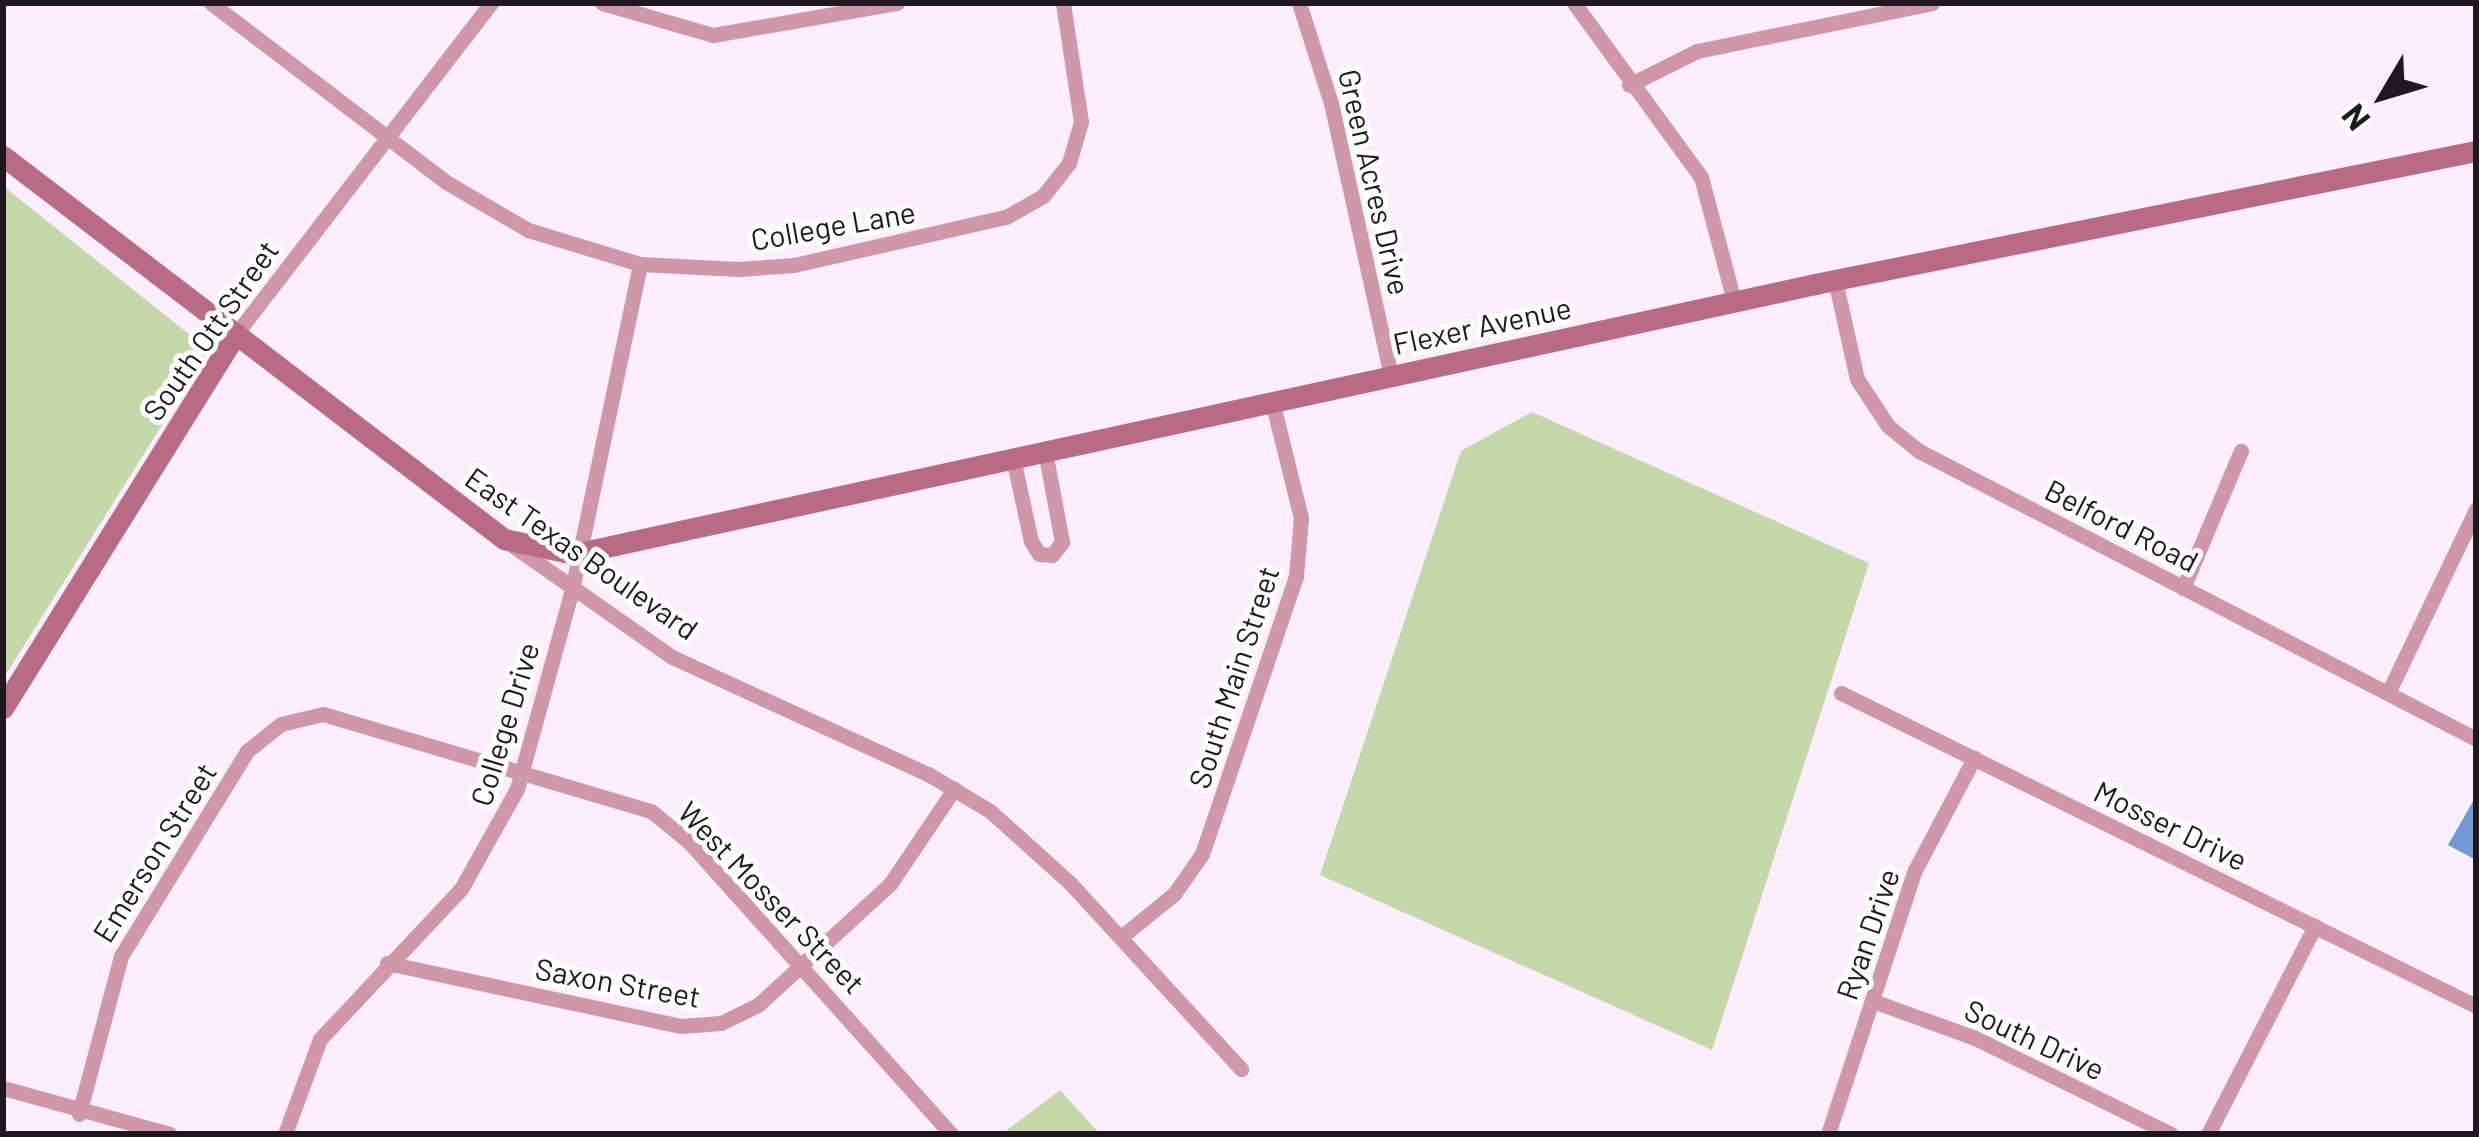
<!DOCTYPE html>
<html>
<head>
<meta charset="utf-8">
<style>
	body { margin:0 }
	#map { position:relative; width:2479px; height:1137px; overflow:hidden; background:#fcedff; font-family:Barlow,sans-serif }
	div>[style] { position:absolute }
	.green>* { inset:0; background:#c4d8aa }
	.water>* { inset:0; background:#709cd3 }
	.street>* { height:15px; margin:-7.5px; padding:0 7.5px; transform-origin:7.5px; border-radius:7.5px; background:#cf97a8 }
	.secondary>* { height:21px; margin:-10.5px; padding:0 10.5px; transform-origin:10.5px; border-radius:10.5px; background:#b96a85 }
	span { translate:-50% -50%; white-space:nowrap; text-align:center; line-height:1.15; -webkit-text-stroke:10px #fff; paint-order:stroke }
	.street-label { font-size:30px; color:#201721 }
	.frame { position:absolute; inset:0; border:6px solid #201721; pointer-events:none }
	.north { position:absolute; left:2323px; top:36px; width:120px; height:120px; -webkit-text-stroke:9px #fff; paint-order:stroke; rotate:232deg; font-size:33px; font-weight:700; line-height:48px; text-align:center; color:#201721 }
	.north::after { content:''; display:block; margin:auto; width:42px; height:54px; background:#201721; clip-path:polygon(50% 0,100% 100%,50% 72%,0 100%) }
</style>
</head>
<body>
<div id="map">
	<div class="green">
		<div style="clip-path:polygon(3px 186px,209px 350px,3px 679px)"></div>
		<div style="clip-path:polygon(1532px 412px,1869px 563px,1712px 1050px,1320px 875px,1461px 451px)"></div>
		<div style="clip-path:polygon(1060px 1090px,1100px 1134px,1002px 1134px)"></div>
	</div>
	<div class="water">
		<div style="clip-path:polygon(2476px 796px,2476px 860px,2448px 845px)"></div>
	</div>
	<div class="street">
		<div style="left:211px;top:3px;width:295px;rotate:37.3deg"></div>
		<div style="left:446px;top:182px;width:95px;rotate:30.3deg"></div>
		<div style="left:528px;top:230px;width:117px;rotate:16.9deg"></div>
		<div style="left:640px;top:264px;width:98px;rotate:2.9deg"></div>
		<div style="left:738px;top:269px;width:56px;rotate:-4.1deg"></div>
		<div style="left:794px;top:265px;width:217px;rotate:-12.8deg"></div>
		<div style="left:1006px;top:217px;width:43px;rotate:-29.6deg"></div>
		<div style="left:1043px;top:196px;width:42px;rotate:-51.8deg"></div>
		<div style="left:1069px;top:163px;width:43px;rotate:-73.7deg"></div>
		<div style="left:1081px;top:122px;width:120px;rotate:-98.6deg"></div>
		<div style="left:602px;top:3px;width:116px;rotate:16.1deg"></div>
		<div style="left:713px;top:35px;width:187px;rotate:-9.9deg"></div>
		<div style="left:1299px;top:3px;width:105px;rotate:72.3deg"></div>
		<div style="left:1331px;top:103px;width:280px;rotate:77.6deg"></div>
		<div style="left:1574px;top:3px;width:215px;rotate:53.9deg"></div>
		<div style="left:1701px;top:177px;width:128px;rotate:75.1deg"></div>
		<div style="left:1629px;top:85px;width:76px;rotate:-26.6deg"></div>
		<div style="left:1697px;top:51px;width:240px;rotate:-11.5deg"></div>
		<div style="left:1835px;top:280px;width:101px;rotate:77.5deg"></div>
		<div style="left:1857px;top:379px;width:56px;rotate:56.6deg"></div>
		<div style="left:1888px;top:426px;width:40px;rotate:39deg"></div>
		<div style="left:1919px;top:451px;width:627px;rotate:27.34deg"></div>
		<div style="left:236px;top:334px;width:418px;rotate:-52.4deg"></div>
		<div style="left:1013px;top:458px;width:85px;rotate:77.8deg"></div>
		<div style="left:1031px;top:541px;width:15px;rotate:58deg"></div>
		<div style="left:1039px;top:554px;width:13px;rotate:4deg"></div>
		<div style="left:1052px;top:555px;width:16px;rotate:-52deg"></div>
		<div style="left:1062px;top:542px;width:93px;rotate:-100.6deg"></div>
		<div style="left:512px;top:545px;width:195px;rotate:35deg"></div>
		<div style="left:672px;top:657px;width:281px;rotate:24.6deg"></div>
		<div style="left:928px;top:774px;width:72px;rotate:30.8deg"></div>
		<div style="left:990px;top:811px;width:108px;rotate:42deg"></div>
		<div style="left:1070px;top:883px;width:253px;rotate:47.4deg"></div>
		<div style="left:2183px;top:588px;width:149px;rotate:-67.1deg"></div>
		<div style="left:1841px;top:693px;width:708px;rotate:26.24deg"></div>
		<div style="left:2388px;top:693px;width:204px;rotate:-64.4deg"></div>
		<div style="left:1121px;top:937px;width:68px;rotate:-39.1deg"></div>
		<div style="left:1174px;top:894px;width:49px;rotate:-55deg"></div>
		<div style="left:1202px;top:854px;width:293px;rotate:-71.3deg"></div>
		<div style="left:1296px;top:576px;width:58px;rotate:-85.1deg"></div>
		<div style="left:1301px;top:518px;width:121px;rotate:-103.9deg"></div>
		<div style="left:387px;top:963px;width:301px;rotate:12.1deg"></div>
		<div style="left:681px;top:1026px;width:40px;rotate:-4.3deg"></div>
		<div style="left:721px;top:1023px;width:41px;rotate:-25.9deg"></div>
		<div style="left:758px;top:1005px;width:179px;rotate:-42.5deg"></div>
		<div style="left:890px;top:884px;width:115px;rotate:-56deg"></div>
		<div style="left:1873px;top:1001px;width:109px;rotate:19.9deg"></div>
		<div style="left:1975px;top:1038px;width:218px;rotate:26.1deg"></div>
		<div style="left:3px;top:1088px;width:173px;rotate:15.4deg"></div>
		<div style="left:79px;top:1114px;width:163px;rotate:-75.1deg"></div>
		<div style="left:121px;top:956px;width:241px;rotate:-58.4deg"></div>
		<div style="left:247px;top:751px;width:43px;rotate:-38.5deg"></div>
		<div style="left:281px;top:724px;width:43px;rotate:-13.4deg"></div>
		<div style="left:323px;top:714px;width:342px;rotate:16.5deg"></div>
		<div style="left:651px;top:811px;width:49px;rotate:39.2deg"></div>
		<div style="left:689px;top:842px;width:392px;rotate:48.1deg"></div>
		<div style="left:285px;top:1134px;width:101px;rotate:-69.8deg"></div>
		<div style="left:320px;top:1039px;width:206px;rotate:-46.8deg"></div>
		<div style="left:461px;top:889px;width:115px;rotate:-60.8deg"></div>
		<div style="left:517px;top:789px;width:206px;rotate:-74.6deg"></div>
		<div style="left:572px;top:590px;width:333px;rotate:-78.2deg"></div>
		<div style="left:1828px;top:1134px;width:278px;rotate:-71.8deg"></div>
		<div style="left:1915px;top:870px;width:127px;rotate:-62.2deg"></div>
		<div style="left:2208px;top:1134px;width:234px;rotate:-62.8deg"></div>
	</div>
	<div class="secondary">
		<div style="left:3px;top:156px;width:631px;rotate:37.4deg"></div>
		<div style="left:504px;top:539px;width:72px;rotate:12.1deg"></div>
		<div style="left:574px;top:554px;width:1270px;rotate:-12.27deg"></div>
		<div style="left:1815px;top:284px;width:674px;rotate:-11.38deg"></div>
		<div style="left:3px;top:708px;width:441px;rotate:-58.1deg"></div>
	</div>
	<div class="street-label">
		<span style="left:1375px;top:182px;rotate:77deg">Green Acres Drive</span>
		<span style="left:833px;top:225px;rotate:-10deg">College Lane</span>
		<span style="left:1482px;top:325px;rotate:-12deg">Flexer Avenue</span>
		<span style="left:210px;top:330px;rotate:-55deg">South Ott Street</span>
		<span style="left:2122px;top:525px;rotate:27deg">Belford Road</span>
		<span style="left:582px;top:553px;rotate:35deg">East Texas Boulevard</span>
		<span style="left:1233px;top:677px;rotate:-72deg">South Main Street</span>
		<span style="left:504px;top:724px;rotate:-73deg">College Drive</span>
		<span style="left:2171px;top:825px;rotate:26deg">Mosser Drive</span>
		<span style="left:154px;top:852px;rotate:-58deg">Emerson Street</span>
		<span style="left:772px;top:897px;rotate:46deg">West Mosser Street</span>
		<span style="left:1867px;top:934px;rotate:-71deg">Ryan Drive</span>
		<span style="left:618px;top:982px;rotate:10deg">Saxon Street</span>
		<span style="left:2035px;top:1039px;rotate:25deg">South Drive</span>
	</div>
	<div class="frame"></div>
	<div class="north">N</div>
</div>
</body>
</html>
